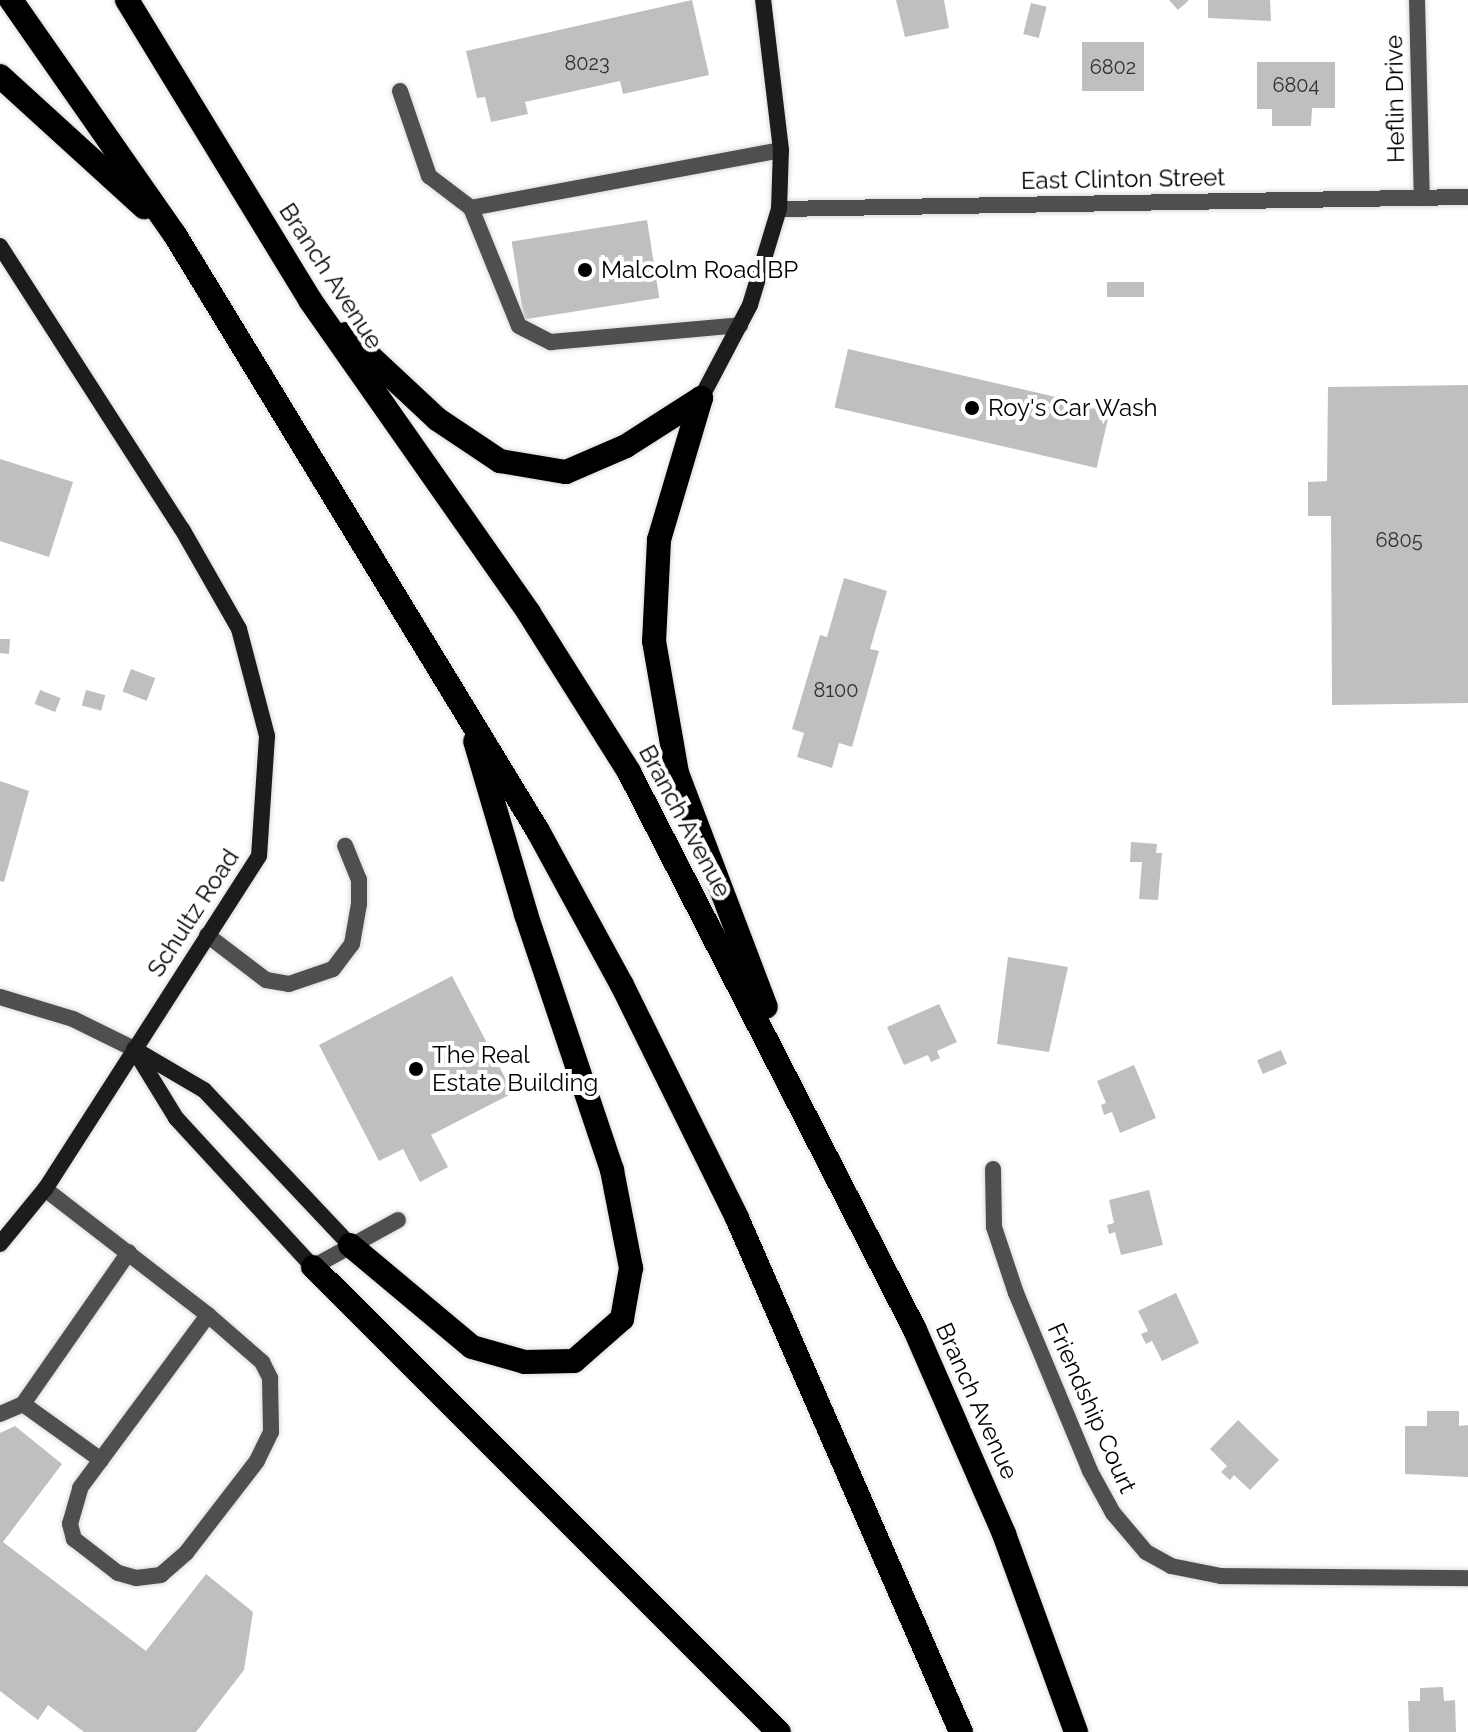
<!DOCTYPE html>
<html>
<head>
<meta charset="utf-8">
<style>
	body { margin:0 }
	#map { position:relative; width:1468px; height:1732px; overflow:hidden; background:#fff; font-family:Raleway,sans-serif }
	div>[style] { position:absolute }
	.building>* { inset:0; background:#bfbfbf; transform-origin:0 0 }
	.roads { filter:drop-shadow(0 0 2px #dbdbdb) drop-shadow(0 0 2px #dbdbdb) }
	.lane>* { height:16px; margin:-8px; padding:0 8px; transform-origin:8px; border-radius:8px; background:#4f4f4f }
	.street>* { height:16px; margin:-8px; padding:0 8px; transform-origin:8px; border-radius:8px; background:#4f4f4f }
	.secondary>* { height:16px; margin:-8px; padding:0 8px; transform-origin:8px; border-radius:8px; background:#1c1c1c }
	.highway>* { height:24px; margin:-12px; padding:0 12px; transform-origin:12px; border-radius:12px; background:#000 }
	.dots>* { width:22px; height:22px; translate:-50% -50%; box-sizing:border-box; border:4px solid #fff; border-radius:50% }
	span { translate:-50% -50%; white-space:nowrap; text-align:center; line-height:1.15; -webkit-text-stroke:8px #fff; paint-order:stroke }
	.number-label { font-size:20px; color:#303030 }
	.number-label span { -webkit-text-stroke-width:0 }
	.street-label { font-size:24px; color:#000 }
	.poi-label { font-size:24px; color:#000 }
	.left { translate:0 -50%; text-align:left }
</style>
</head>
<body>
<div id="map">
	<div class="building">
		<div style="clip-path:polygon(692px 0,709px 75px,623px 94px,620px 81px,525px 102px,528px 114px,491px 122px,485px 97px,477px 98px,466px 51px)"></div>
		<div style="clip-path:polygon(896px 0,944px 0,949px 28px,905px 37px)"></div>
		<div style="clip-path:polygon(1169px 0,1189px 0,1178px 10px)"></div>
		<div style="clip-path:polygon(1208px 0,1270px 0,1271px 21px,1208px 18px)"></div>
		<div style="left:1031px;top:3px;width:16px;height:32px;rotate:14deg"></div>
		<div style="left:1144px;top:42px;width:49px;height:62px;rotate:90deg"></div>
		<div style="clip-path:polygon(1257px 62px,1335px 62px,1335px 108px,1312px 108px,1311px 126px,1272px 126px,1272px 109px,1257px 109px)"></div>
		<div style="left:647px;top:220px;width:79px;height:137px;rotate:81deg"></div>
		<div style="left:1107px;top:282px;width:37px;height:15px"></div>
		<div style="left:848px;top:349px;width:269px;height:60px;rotate:13deg"></div>
		<div style="clip-path:polygon(1468px 385px,1468px 703px,1332px 705px,1331px 516px,1308px 516px,1308px 482px,1327px 481px,1328px 387px)"></div>
		<div style="clip-path:polygon(0 459px,73px 482px,49px 557px,0 541px)"></div>
		<div style="clip-path:polygon(844px 578px,887px 591px,870px 649px,879px 651px,852px 747px,839px 743px,832px 768px,797px 757px,804px 733px,792px 729px,820px 635px,827px 637px)"></div>
		<div style="clip-path:polygon(0 639px,10px 639px,9px 654px,0 653px)"></div>
		<div style="left:131px;top:669px;width:26px;height:24px;rotate:21deg"></div>
		<div style="left:40px;top:690px;width:22px;height:15px;rotate:21deg"></div>
		<div style="left:86px;top:690px;width:20px;height:16px;rotate:15deg"></div>
		<div style="clip-path:polygon(0 781px,29px 791px,4px 882px,0 881px)"></div>
		<div style="clip-path:polygon(1131px 842px,1157px 844px,1156px 853px,1162px 853px,1158px 900px,1139px 899px,1142px 862px,1130px 862px)"></div>
		<div style="clip-path:polygon(1008px 957px,1068px 967px,1049px 1052px,997px 1044px)"></div>
		<div style="clip-path:polygon(452px 976px,513px 1093px,431px 1135px,448px 1167px,420px 1182px,403px 1149px,379px 1161px,319px 1045px)"></div>
		<div style="clip-path:polygon(939px 1004px,957px 1042px,937px 1051px,940px 1058px,931px 1062px,928px 1055px,904px 1065px,887px 1027px)"></div>
		<div style="left:1281px;top:1050px;width:15px;height:26px;rotate:67deg"></div>
		<div style="clip-path:polygon(1134px 1065px,1156px 1118px,1120px 1133px,1112px 1112px,1104px 1115px,1101px 1105px,1106px 1103px,1097px 1081px)"></div>
		<div style="clip-path:polygon(1149px 1190px,1163px 1245px,1121px 1255px,1115px 1232px,1109px 1234px,1107px 1225px,1114px 1223px,1109px 1200px)"></div>
		<div style="clip-path:polygon(1176px 1293px,1199px 1343px,1162px 1361px,1152px 1341px,1146px 1344px,1141px 1334px,1148px 1331px,1138px 1311px)"></div>
		<div style="clip-path:polygon(1427px 1411px,1459px 1411px,1459px 1426px,1468px 1425px,1468px 1477px,1405px 1474px,1405px 1426px,1427px 1426px)"></div>
		<div style="clip-path:polygon(1238px 1420px,1279px 1460px,1250px 1490px,1234px 1475px,1230px 1480px,1221px 1472px,1227px 1466px,1210px 1449px)"></div>
		<div style="clip-path:polygon(15px 1426px,62px 1464px,3px 1542px,146px 1651px,206px 1574px,253px 1612px,244px 1670px,196px 1732px,84px 1732px,48px 1705px,38px 1720px,0 1691px,0 1433px)"></div>
		<div style="clip-path:polygon(1443px 1687px,1444px 1701px,1455px 1700px,1456px 1732px,1409px 1732px,1408px 1701px,1420px 1701px,1420px 1688px)"></div>
	</div>
	<div class="roads">
		<div class="lane">
			<div style="left:400px;top:91px;width:90px;rotate:71.2deg"></div>
			<div style="left:429px;top:176px;width:53px;rotate:37.3deg"></div>
			<div style="left:471px;top:208px;width:127px;rotate:67.9deg"></div>
			<div style="left:519px;top:326px;width:36px;rotate:27deg"></div>
			<div style="left:551px;top:342px;width:190px;rotate:-5.1deg"></div>
			<div style="left:471px;top:208px;width:315px;rotate:-10.6deg"></div>
			<div style="left:207px;top:935px;width:74px;rotate:37.3deg"></div>
			<div style="left:266px;top:980px;width:23px;rotate:10deg"></div>
			<div style="left:289px;top:984px;width:46px;rotate:-18.8deg"></div>
			<div style="left:333px;top:969px;width:31px;rotate:-53deg"></div>
			<div style="left:352px;top:944px;width:41px;rotate:-80.1deg"></div>
			<div style="left:359px;top:904px;width:24px;rotate:-90deg"></div>
			<div style="left:359px;top:880px;width:37px;rotate:-112deg"></div>
			<div style="left:45px;top:1189px;width:206px;rotate:37.7deg"></div>
			<div style="left:208px;top:1315px;width:72px;rotate:41deg"></div>
			<div style="left:262px;top:1362px;width:18px;rotate:63deg"></div>
			<div style="left:270px;top:1378px;width:54px;rotate:88.9deg"></div>
			<div style="left:271px;top:1432px;width:32px;rotate:116deg"></div>
			<div style="left:257px;top:1461px;width:116px;rotate:127.7deg"></div>
			<div style="left:186px;top:1553px;width:33px;rotate:139deg"></div>
			<div style="left:161px;top:1575px;width:25px;rotate:173deg"></div>
			<div style="left:136px;top:1578px;width:19px;rotate:-164deg"></div>
			<div style="left:118px;top:1573px;width:56px;rotate:-142.3deg"></div>
			<div style="left:74px;top:1539px;width:16px;rotate:-105deg"></div>
			<div style="left:70px;top:1524px;width:37px;rotate:-74deg"></div>
			<div style="left:80px;top:1488px;width:215px;rotate:-53.5deg"></div>
			<div style="left:313px;top:1267px;width:97px;rotate:-28.9deg"></div>
			<div style="left:0;top:1414px;width:25px;rotate:-23deg"></div>
			<div style="left:101px;top:1460px;width:96px;rotate:-144.3deg"></div>
			<div style="left:23px;top:1404px;width:185px;rotate:-55.1deg"></div>
		</div>
		<div class="street">
			<div style="left:1417px;top:0;width:198px;rotate:88.6deg"></div>
			<div style="left:779px;top:209px;width:689px;rotate:-1deg"></div>
			<div style="left:0;top:997px;width:76px;rotate:16.8deg"></div>
			<div style="left:73px;top:1019px;width:68px;rotate:26.2deg"></div>
			<div style="left:993px;top:1169px;width:58px;rotate:89deg"></div>
			<div style="left:994px;top:1227px;width:70px;rotate:71.6deg"></div>
			<div style="left:1016px;top:1293px;width:193px;rotate:67.4deg"></div>
			<div style="left:1090px;top:1471px;width:48px;rotate:61.3deg"></div>
			<div style="left:1113px;top:1513px;width:51px;rotate:49.8deg"></div>
			<div style="left:1146px;top:1552px;width:29px;rotate:29deg"></div>
			<div style="left:1171px;top:1566px;width:51px;rotate:11.3deg"></div>
			<div style="left:1221px;top:1576px;width:247px;rotate:0.5deg"></div>
		</div>
		<div class="secondary">
			<div style="left:0;top:246px;width:336px;rotate:57.3deg"></div>
			<div style="left:182px;top:529px;width:115px;rotate:60.3deg"></div>
			<div style="left:239px;top:629px;width:111px;rotate:75.3deg"></div>
			<div style="left:267px;top:736px;width:120px;rotate:93.8deg"></div>
			<div style="left:259px;top:856px;width:396px;rotate:122.7deg"></div>
			<div style="left:45px;top:1189px;width:71px;rotate:129.3deg"></div>
			<div style="left:701px;top:398px;width:105px;rotate:-62.2deg"></div>
			<div style="left:750px;top:305px;width:100px;rotate:-73.2deg"></div>
			<div style="left:779px;top:209px;width:59px;rotate:-88.1deg"></div>
			<div style="left:781px;top:150px;width:151px;rotate:-96.8deg"></div>
			<div style="left:134px;top:1049px;width:81px;rotate:30.4deg"></div>
			<div style="left:204px;top:1090px;width:213px;rotate:46.7deg"></div>
			<div style="left:135px;top:1051px;width:79px;rotate:58.5deg"></div>
			<div style="left:176px;top:1118px;width:202px;rotate:47.4deg"></div>
		</div>
		<div class="highway">
			<div style="left:11px;top:0;width:287px;rotate:55.1deg"></div>
			<div style="left:175px;top:235px;width:698px;rotate:58.66deg"></div>
			<div style="left:538px;top:831px;width:175px;rotate:61.4deg"></div>
			<div style="left:622px;top:985px;width:260px;rotate:63.7deg"></div>
			<div style="left:737px;top:1218px;width:561px;rotate:66.45deg"></div>
			<div style="left:127px;top:0;width:351px;rotate:58.6deg"></div>
			<div style="left:310px;top:300px;width:382px;rotate:55deg"></div>
			<div style="left:529px;top:613px;width:188px;rotate:57.8deg"></div>
			<div style="left:629px;top:772px;width:627px;rotate:62.86deg"></div>
			<div style="left:915px;top:1330px;width:223px;rotate:66.4deg"></div>
			<div style="left:1004px;top:1534px;width:211px;rotate:70deg"></div>
			<div style="left:0;top:76px;width:195px;rotate:42.3deg"></div>
			<div style="left:346px;top:334px;width:125px;rotate:43deg"></div>
			<div style="left:437px;top:419px;width:76px;rotate:33.7deg"></div>
			<div style="left:500px;top:461px;width:67px;rotate:9.5deg"></div>
			<div style="left:566px;top:472px;width:65px;rotate:-23.4deg"></div>
			<div style="left:626px;top:446px;width:89px;rotate:-32.6deg"></div>
			<div style="left:701px;top:398px;width:148px;rotate:106.5deg"></div>
			<div style="left:659px;top:540px;width:101px;rotate:92.8deg"></div>
			<div style="left:654px;top:641px;width:134px;rotate:80.1deg"></div>
			<div style="left:677px;top:773px;width:250px;rotate:69.2deg"></div>
			<div style="left:350px;top:1245px;width:159px;rotate:39.9deg"></div>
			<div style="left:472px;top:1347px;width:55px;rotate:15.8deg"></div>
			<div style="left:525px;top:1362px;width:49px;rotate:-1.2deg"></div>
			<div style="left:574px;top:1361px;width:64px;rotate:-41.2deg"></div>
			<div style="left:622px;top:1319px;width:52px;rotate:-80deg"></div>
			<div style="left:631px;top:1268px;width:100px;rotate:-101deg"></div>
			<div style="left:612px;top:1170px;width:270px;rotate:-108.6deg"></div>
			<div style="left:526px;top:914px;width:180px;rotate:-106.4deg"></div>
			<div style="left:313px;top:1267px;width:658px;rotate:44.94deg"></div>
		</div>
	</div>
	<div class="dots">
		<div style="left:585px;top:270px;background:#000"></div>
		<div style="left:972px;top:408px;background:#000"></div>
		<div style="left:416px;top:1069px;background:#000"></div>
	</div>
	<div class="number-label">
		<span style="left:587px;top:63px">8023</span>
		<span style="left:1113px;top:67px">6802</span>
		<span style="left:1296px;top:85px">6804</span>
		<span style="left:1399px;top:540px">6805</span>
		<span style="left:836px;top:690px">8100</span>
	</div>
	<div class="street-label">
		<span style="left:1395px;top:99px;rotate:-91deg">Heflin Drive</span>
		<span style="left:1123px;top:179px;rotate:-1deg">East Clinton Street</span>
		<span style="left:331px;top:276px;rotate:57deg">Branch Avenue</span>
		<span style="left:685px;top:821px;rotate:62deg">Branch Avenue</span>
		<span style="left:193px;top:913px;rotate:-57deg">Schultz Road</span>
		<span style="left:977px;top:1401px;rotate:66deg">Branch Avenue</span>
		<span style="left:1092px;top:1408px;rotate:66deg">Friendship Court</span>
	</div>
	<div class="poi-label">
		<span class="left" style="left:601px;top:270px">Malcolm Road BP</span>
		<span class="left" style="left:988px;top:408px">Roy's Car Wash</span>
		<span class="left" style="left:432px;top:1069px">The Real<br>Estate Building</span>
	</div>
</div>
</body>
</html>
